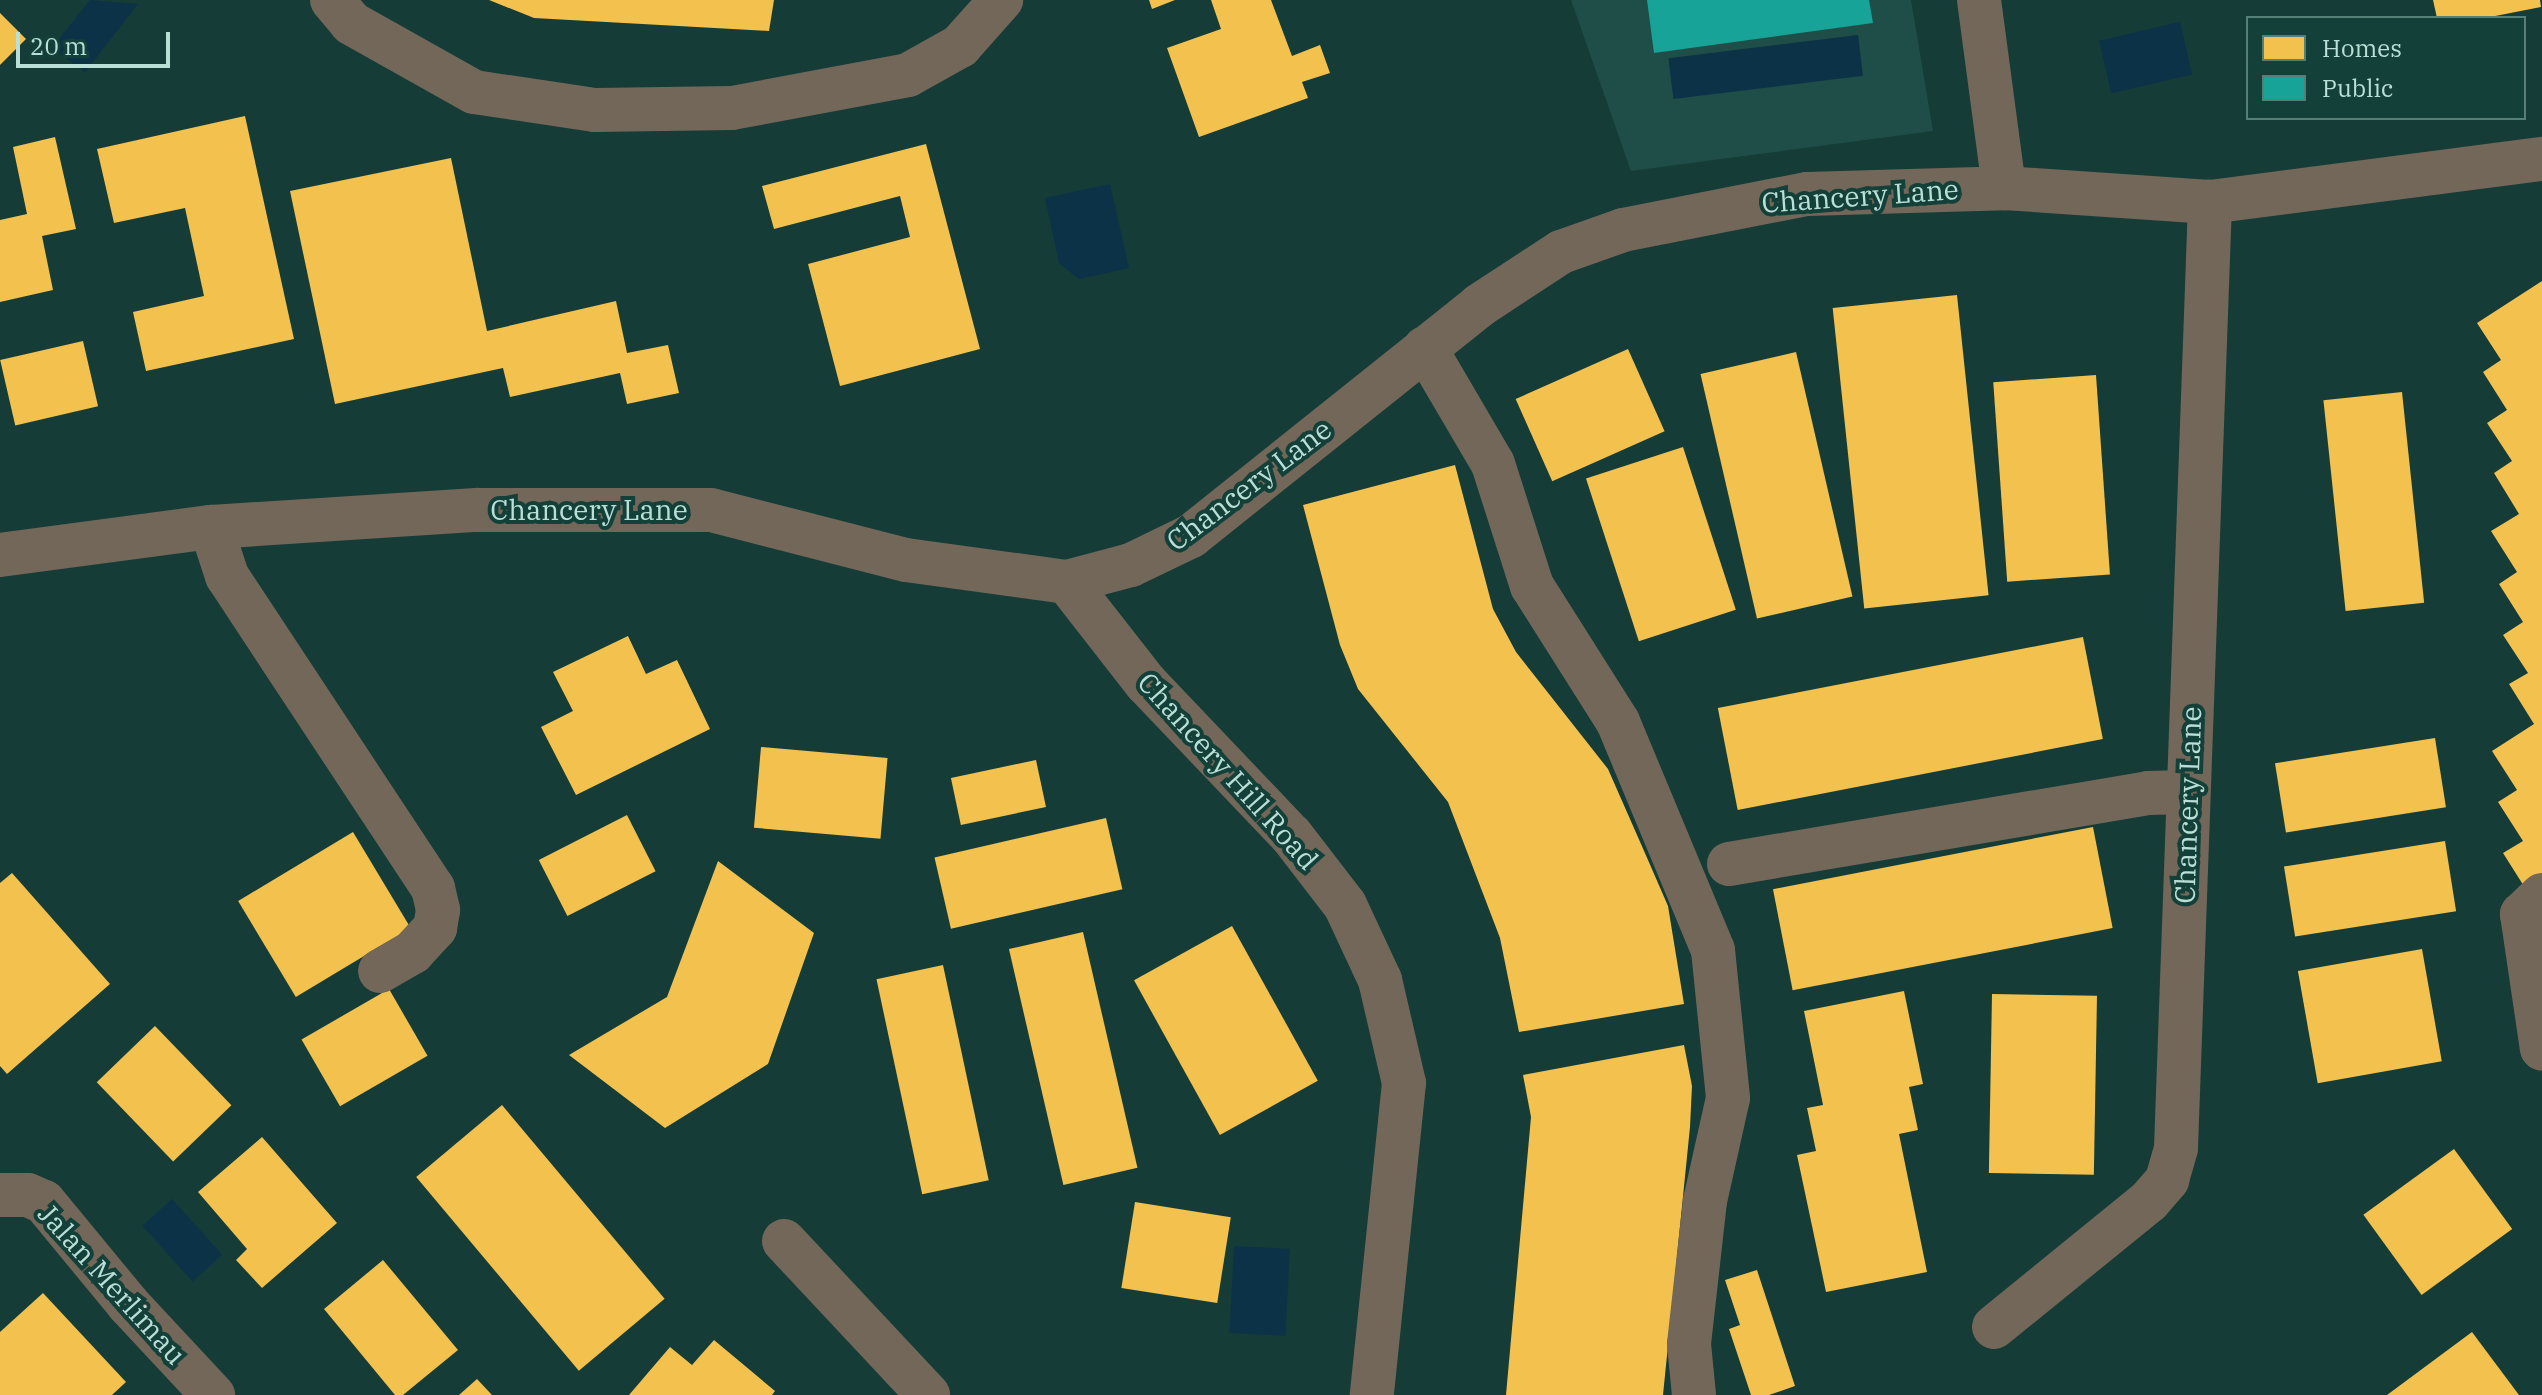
<!DOCTYPE html>
<html>
<head>
<meta charset="utf-8">
<style>
	body { margin:0 }
	#map { position:relative; width:2542px; height:1395px; overflow:hidden; background:#153c37; font-family:"IBM Plex Serif",serif }
	div>[style] { position:absolute }
	.built>* { inset:0; background:#1e4e47 }
	.water>* { inset:0; background:#0c3247; transform-origin:0 0 }
	.homes>* { inset:0; background:#f2c14e; transform-origin:0 0 }
	.public>* { inset:0; background:#17a398 }
	.minor>* { height:44px; margin:-22px; padding:0 22px; transform-origin:22px; border-radius:22px; background:#726758 }
	span { translate:-50% -50%; white-space:nowrap; text-align:center; line-height:1.15; -webkit-text-stroke:8px #134039; paint-order:stroke }
	.street-label { font-size:28px; color:#b9dfd7 }
	.legend { position:absolute; left:2246px; top:16px; width:280px; height:104px; box-sizing:border-box; background:#134039; border:2px solid #558078; margin:0; padding:10px 14px; list-style:none; font-size:24px; color:#b9dfd7 }
	.legend li { display:flex; align-items:center; gap:16px; height:40px }
	.legend b { width:40px; border:2px solid #558078 }
	.scale { position:absolute; left:16px; top:32px; width:154px; height:36px; box-sizing:border-box; border:4px solid #b9dfd7; border-top:0; padding-left:10px; font-size:24px; line-height:28px; white-space:nowrap; color:#b9dfd7; -webkit-text-stroke:6px #134039; paint-order:stroke }
</style>
</head>
<body>
<div id="map">
	<div class="built">
		<div style="clip-path:polygon(1571px 0,1911px 0,1933px 131px,1631px 171px)"></div>
	</div>
	<div class="water">
		<div style="clip-path:polygon(90px 0,138px 4px,85px 72px,52px 48px)"></div>
		<div style="left:2180px;top:22px;width:54px;height:83px;rotate:77deg"></div>
		<div style="left:1858px;top:35px;width:41px;height:191px;rotate:83deg"></div>
		<div style="clip-path:polygon(1110px 184px,1129px 268px,1079px 279px,1059px 263px,1045px 198px)"></div>
		<div style="left:172px;top:1199px;width:75px;height:40px;rotate:48deg"></div>
		<div style="left:1234px;top:1246px;width:56px;height:87px;rotate:3deg"></div>
	</div>
	<div class="homes">
		<div style="clip-path:polygon(489px 0,774px 0,769px 31px,534px 18px)"></div>
		<div style="clip-path:polygon(1149px 0,1175px 0,1152px 9px)"></div>
		<div style="clip-path:polygon(1211px 0,1271px 0,1292px 56px,1320px 45px,1330px 73px,1302px 82px,1308px 98px,1199px 137px,1167px 48px,1221px 29px)"></div>
		<div style="clip-path:polygon(2433px 0,2540px 0,2541px 7px,2485px 18px,2437px 18px)"></div>
		<div style="clip-path:polygon(0 13px,26px 39px,0 65px)"></div>
		<div style="clip-path:polygon(245px 116px,294px 339px,146px 371px,133px 312px,204px 296px,185px 208px,114px 223px,97px 149px)"></div>
		<div style="clip-path:polygon(55px 137px,76px 229px,42px 236px,53px 290px,0 302px,0 220px,27px 214px,13px 147px)"></div>
		<div style="clip-path:polygon(926px 144px,980px 349px,840px 386px,808px 264px,910px 237px,900px 196px,774px 229px,762px 186px)"></div>
		<div style="clip-path:polygon(451px 158px,487px 331px,616px 301px,627px 353px,668px 345px,679px 393px,627px 404px,620px 373px,510px 397px,503px 368px,335px 404px,290px 191px)"></div>
		<div style="clip-path:polygon(2542px 281px,2542px 881px,2527px 891px,2503px 853px,2523px 841px,2498px 802px,2517px 790px,2492px 751px,2534px 724px,2509px 684px,2528px 673px,2503px 635px,2523px 622px,2499px 584px,2517px 572px,2491px 531px,2519px 514px,2494px 473px,2512px 461px,2487px 423px,2507px 410px,2483px 372px,2501px 360px,2477px 323px)"></div>
		<div style="left:1957px;top:295px;width:302px;height:125px;rotate:84deg"></div>
		<div style="left:83px;top:341px;width:67px;height:85px;rotate:77deg"></div>
		<div style="left:1628px;top:349px;width:90px;height:123px;rotate:66deg"></div>
		<div style="left:1796px;top:352px;width:251px;height:98px;rotate:77deg"></div>
		<div style="left:2096px;top:375px;width:200px;height:103px;rotate:86deg"></div>
		<div style="left:2402px;top:392px;width:212px;height:79px;rotate:84deg"></div>
		<div style="left:1683px;top:447px;width:171px;height:102px;rotate:72deg"></div>
		<div style="clip-path:polygon(1455px 465px,1493px 609px,1516px 652px,1608px 769px,1648px 860px,1668px 906px,1684px 1004px,1519px 1032px,1500px 938px,1448px 802px,1358px 689px,1340px 645px,1303px 505px)"></div>
		<div style="clip-path:polygon(628px 636px,646px 674px,677px 660px,710px 729px,576px 795px,541px 727px,573px 711px,553px 672px)"></div>
		<div style="left:2083px;top:637px;width:104px;height:372px;rotate:79deg"></div>
		<div style="left:2435px;top:738px;width:70px;height:162px;rotate:81deg"></div>
		<div style="left:761px;top:747px;width:127px;height:81px;rotate:5deg"></div>
		<div style="left:1036px;top:760px;width:48px;height:87px;rotate:78deg"></div>
		<div style="left:627px;top:815px;width:63px;height:99px;rotate:63deg"></div>
		<div style="left:1106px;top:818px;width:73px;height:176px;rotate:77deg"></div>
		<div style="left:2093px;top:827px;width:103px;height:326px;rotate:79deg"></div>
		<div style="left:353px;top:832px;width:112px;height:134px;rotate:59deg"></div>
		<div style="left:2445px;top:841px;width:71px;height:163px;rotate:81deg"></div>
		<div style="clip-path:polygon(718px 861px,814px 933px,768px 1064px,665px 1128px,569px 1055px,667px 997px)"></div>
		<div style="clip-path:polygon(12px 873px,110px 984px,7px 1074px,0 1066px,0 883px)"></div>
		<div style="left:1232px;top:926px;width:177px;height:112px;rotate:61deg"></div>
		<div style="left:1083px;top:932px;width:242px;height:76px;rotate:77deg"></div>
		<div style="left:2422px;top:949px;width:114px;height:126px;rotate:80deg"></div>
		<div style="left:943px;top:965px;width:220px;height:68px;rotate:78deg"></div>
		<div style="left:389px;top:989px;width:77px;height:101px;rotate:60deg"></div>
		<div style="clip-path:polygon(1904px 991px,1923px 1084px,1909px 1087px,1918px 1130px,1899px 1134px,1927px 1272px,1826px 1292px,1797px 1155px,1816px 1151px,1807px 1108px,1823px 1105px,1804px 1011px)"></div>
		<div style="left:1992px;top:994px;width:105px;height:179px;rotate:1deg"></div>
		<div style="left:155px;top:1026px;width:110px;height:81px;rotate:46deg"></div>
		<div style="clip-path:polygon(1684px 1045px,1692px 1086px,1690px 1127px,1663px 1395px,1506px 1395px,1531px 1117px,1523px 1075px)"></div>
		<div style="left:502px;top:1105px;width:253px;height:112px;rotate:50deg"></div>
		<div style="clip-path:polygon(262px 1137px,337px 1223px,262px 1288px,236px 1260px,247px 1249px,198px 1192px)"></div>
		<div style="left:2454px;top:1149px;width:99px;height:112px;rotate:54deg"></div>
		<div style="left:1135px;top:1202px;width:97px;height:87px;rotate:9deg"></div>
		<div style="clip-path:polygon(383px 1260px,458px 1350px,403px 1395px,395px 1395px,324px 1309px)"></div>
		<div style="clip-path:polygon(1757px 1270px,1795px 1386px,1769px 1395px,1751px 1395px,1729px 1329px,1740px 1325px,1725px 1280px)"></div>
		<div style="clip-path:polygon(43px 1293px,126px 1382px,112px 1395px,0 1395px,0 1332px)"></div>
		<div style="clip-path:polygon(2472px 1332px,2519px 1395px,2387px 1395px)"></div>
		<div style="clip-path:polygon(714px 1340px,775px 1391px,772px 1395px,629px 1395px,670px 1347px,692px 1365px)"></div>
		<div style="clip-path:polygon(477px 1379px,492px 1395px,459px 1395px)"></div>
	</div>
	<div class="public">
		<div style="clip-path:polygon(1647px 0,1869px 0,1873px 23px,1654px 53px)"></div>
	</div>
	<div class="minor">
		<div style="left:332px;top:0;width:30px;rotate:50deg"></div>
		<div style="left:351px;top:23px;width:141px;rotate:29.3deg"></div>
		<div style="left:474px;top:92px;width:122px;rotate:8.5deg"></div>
		<div style="left:595px;top:110px;width:137px;rotate:-0.8deg"></div>
		<div style="left:732px;top:108px;width:179px;rotate:-10.6deg"></div>
		<div style="left:908px;top:75px;width:60px;rotate:-29.1deg"></div>
		<div style="left:960px;top:46px;width:62px;rotate:-48.3deg"></div>
		<div style="left:1979px;top:0;width:190px;rotate:82.4deg"></div>
		<div style="left:1425px;top:348px;width:134px;rotate:59.6deg"></div>
		<div style="left:1493px;top:464px;width:128px;rotate:72.3deg"></div>
		<div style="left:1532px;top:586px;width:161px;rotate:57.7deg"></div>
		<div style="left:1618px;top:722px;width:247px;rotate:67.4deg"></div>
		<div style="left:1713px;top:950px;width:149px;rotate:84.2deg"></div>
		<div style="left:1728px;top:1098px;width:106px;rotate:102.6deg"></div>
		<div style="left:1705px;top:1201px;width:144px;rotate:96.4deg"></div>
		<div style="left:1689px;top:1344px;width:51px;rotate:84.4deg"></div>
		<div style="left:211px;top:527px;width:52px;rotate:71.9deg"></div>
		<div style="left:227px;top:576px;width:374px;rotate:56.6deg"></div>
		<div style="left:433px;top:888px;width:23px;rotate:77deg"></div>
		<div style="left:438px;top:910px;width:18px;rotate:99deg"></div>
		<div style="left:435px;top:928px;width:33px;rotate:133deg"></div>
		<div style="left:413px;top:952px;width:38px;rotate:150deg"></div>
		<div style="left:0;top:555px;width:213px;rotate:-7.6deg"></div>
		<div style="left:211px;top:527px;width:266px;rotate:-3.7deg"></div>
		<div style="left:476px;top:510px;width:235px"></div>
		<div style="left:711px;top:510px;width:201px;rotate:14.4deg"></div>
		<div style="left:906px;top:560px;width:162px;rotate:7.8deg"></div>
		<div style="left:1067px;top:582px;width:66px;rotate:-14.9deg"></div>
		<div style="left:1131px;top:565px;width:67px;rotate:-25.8deg"></div>
		<div style="left:1191px;top:536px;width:370px;rotate:-38.6deg"></div>
		<div style="left:1480px;top:305px;width:97px;rotate:-33.2deg"></div>
		<div style="left:1561px;top:252px;width:66px;rotate:-19.5deg"></div>
		<div style="left:1623px;top:230px;width:187px;rotate:-11.1deg"></div>
		<div style="left:1807px;top:194px;width:197px;rotate:-1.7deg"></div>
		<div style="left:2004px;top:188px;width:206px;rotate:3.9deg"></div>
		<div style="left:2210px;top:202px;width:335px;rotate:-7.4deg"></div>
		<div style="left:1067px;top:582px;width:128px;rotate:52deg"></div>
		<div style="left:1146px;top:683px;width:210px;rotate:46.4deg"></div>
		<div style="left:1291px;top:835px;width:88px;rotate:52.4deg"></div>
		<div style="left:1345px;top:905px;width:83px;rotate:65deg"></div>
		<div style="left:1380px;top:980px;width:106px;rotate:76.9deg"></div>
		<div style="left:1404px;top:1083px;width:314px;rotate:95.9deg"></div>
		<div style="left:1729px;top:864px;width:425px;rotate:-9.6deg"></div>
		<div style="left:2148px;top:793px;width:40px;rotate:-1.4deg"></div>
		<div style="left:2542px;top:895px;width:28px;rotate:136deg"></div>
		<div style="left:2522px;top:914px;width:136px;rotate:81.6deg"></div>
		<div style="left:0;top:1195px;width:28px"></div>
		<div style="left:28px;top:1195px;width:17px;rotate:24deg"></div>
		<div style="left:44px;top:1202px;width:132px;rotate:50.5deg"></div>
		<div style="left:128px;top:1304px;width:125px;rotate:47deg"></div>
		<div style="left:784px;top:1241px;width:211px;rotate:46.9deg"></div>
		<div style="left:1994px;top:1327px;width:200px;rotate:-39.1deg"></div>
		<div style="left:2149px;top:1201px;width:28px;rotate:-49deg"></div>
		<div style="left:2167px;top:1180px;width:33px;rotate:-74deg"></div>
		<div style="left:2176px;top:1148px;width:947px;rotate:-87.94deg"></div>
	</div>
	<div class="street-label">
		<span style="left:1860px;top:196px;rotate:-4deg">Chancery Lane</span>
		<span style="left:1249px;top:485px;rotate:-37deg">Chancery Lane</span>
		<span style="left:589px;top:510px">Chancery Lane</span>
		<span style="left:1228px;top:771px;rotate:48deg">Chancery Hill Road</span>
		<span style="left:2188px;top:805px;rotate:-88deg">Chancery Lane</span>
		<span style="left:112px;top:1284px;rotate:48deg">Jalan Merlimau</span>
	</div>
	<ul class="legend">
	<li><b style="height:22px;background:#f2c14e"></b>Homes</li>
	<li><b style="height:22px;background:#17a398"></b>Public</li>
	</ul>
	<div class="scale">20 m</div>
</div>
</body>
</html>
